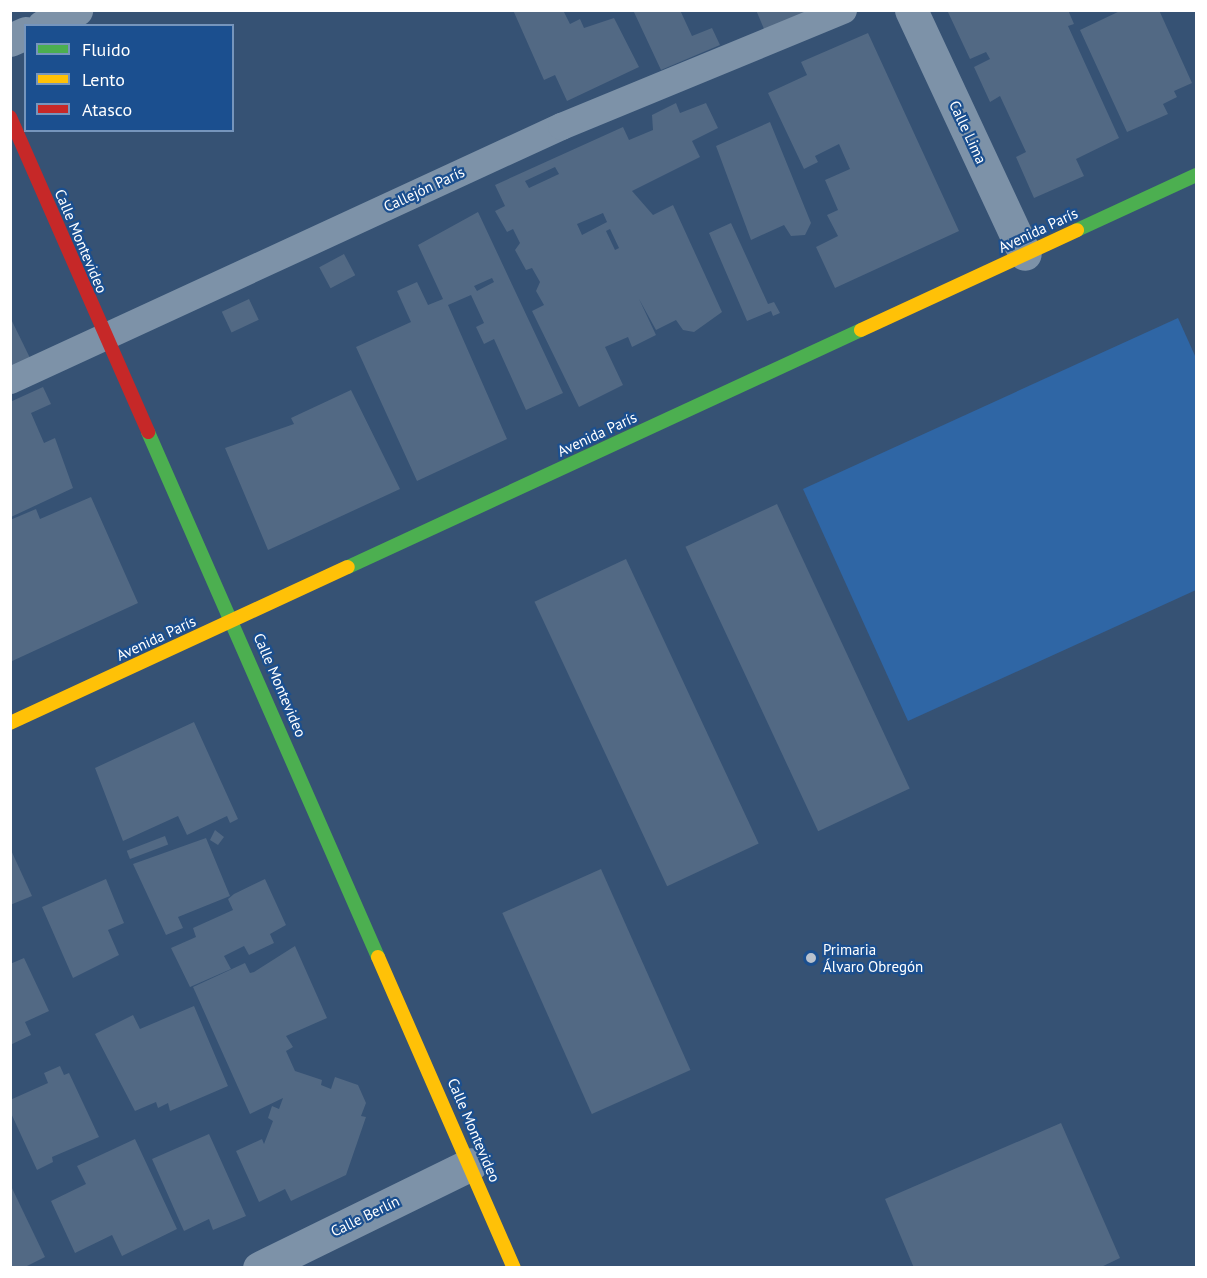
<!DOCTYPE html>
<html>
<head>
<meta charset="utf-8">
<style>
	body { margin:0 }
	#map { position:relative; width:1207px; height:1278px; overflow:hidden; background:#365274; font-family:"PT Sans",sans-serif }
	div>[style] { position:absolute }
	.green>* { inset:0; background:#2f66a5 }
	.building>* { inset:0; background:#526984; transform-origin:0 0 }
	.lane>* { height:27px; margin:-13.5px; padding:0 13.5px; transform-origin:13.5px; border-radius:13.5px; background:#7d92a8 }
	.street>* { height:33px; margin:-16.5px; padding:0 16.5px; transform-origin:16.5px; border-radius:16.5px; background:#7d92a8 }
	.fast>* { height:14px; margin:-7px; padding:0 7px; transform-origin:7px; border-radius:7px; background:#4caf50 }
	.slow>* { height:14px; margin:-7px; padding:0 7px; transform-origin:7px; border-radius:7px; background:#ffc107 }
	.jam>* { height:14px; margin:-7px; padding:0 7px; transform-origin:7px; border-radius:7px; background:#c62828 }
	.dots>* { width:16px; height:16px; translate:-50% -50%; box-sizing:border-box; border:3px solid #1b4f8f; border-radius:50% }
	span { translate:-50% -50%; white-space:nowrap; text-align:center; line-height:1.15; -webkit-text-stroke:4.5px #1b4f8f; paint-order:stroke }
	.street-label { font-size:15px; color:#fff }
	.poi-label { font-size:15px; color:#fff }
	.left { translate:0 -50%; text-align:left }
	.frame { position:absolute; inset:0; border:12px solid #fff; pointer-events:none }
	.legend { position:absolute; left:24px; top:24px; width:210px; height:108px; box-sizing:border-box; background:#1b4f8f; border:2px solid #7695bc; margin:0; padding:8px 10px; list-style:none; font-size:18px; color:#fff }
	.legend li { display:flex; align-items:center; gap:12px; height:30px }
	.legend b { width:30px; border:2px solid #7695bc }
</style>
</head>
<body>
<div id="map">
	<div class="green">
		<div style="clip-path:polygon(1178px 318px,1196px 358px,1196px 590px,908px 721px,803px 489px)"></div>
	</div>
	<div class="building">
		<div style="clip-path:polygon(513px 10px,563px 10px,570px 24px,580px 19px,584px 28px,614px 18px,639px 67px,567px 101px,555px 75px,544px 80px)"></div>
		<div style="clip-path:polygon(633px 10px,680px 10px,692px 36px,712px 28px,720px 45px,661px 70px)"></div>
		<div style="clip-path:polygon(756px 10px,826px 10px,767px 36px)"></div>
		<div style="clip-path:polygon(947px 10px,1068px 10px,1074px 24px,1068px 26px,1119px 138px,1076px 159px,1084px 176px,1034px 198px,1016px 157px,1026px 152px,1000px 96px,990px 102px,974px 67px,990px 59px,986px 52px,970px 59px)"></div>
		<div style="clip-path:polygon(1122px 10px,1159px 10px,1192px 83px,1174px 91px,1177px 97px,1163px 104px,1168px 114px,1127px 132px,1080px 30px)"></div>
		<div style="clip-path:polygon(868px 33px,959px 231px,835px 288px,816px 247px,838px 236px,827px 215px,838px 210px,825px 180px,850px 169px,839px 144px,815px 156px,818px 162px,804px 169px,768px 93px,807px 75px,801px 62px)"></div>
		<div style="clip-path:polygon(evenodd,676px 103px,680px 113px,706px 103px,718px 128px,692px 141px,700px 157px,632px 191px,653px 215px,673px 205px,722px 312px,694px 332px,683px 330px,676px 320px,656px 330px,639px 299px,656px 335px,632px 347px,628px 337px,605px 347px,623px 385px,579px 407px,532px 311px,544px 305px,536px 291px,540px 282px,532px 268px,526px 270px,515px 250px,520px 243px,513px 229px,507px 232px,495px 211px,505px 206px,495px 185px,623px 127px,629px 140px,653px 130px,652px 115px,676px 103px,555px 167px,559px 174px,529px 188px,525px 181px,555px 167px,676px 103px,603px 213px,607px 222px,582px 235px,577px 224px,603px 213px,676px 103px,610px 229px,619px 248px,615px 250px,606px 231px,610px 229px)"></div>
		<div style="clip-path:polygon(770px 122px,811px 223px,805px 235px,791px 236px,784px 225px,751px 240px,716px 146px)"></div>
		<div style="clip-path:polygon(evenodd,478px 212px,563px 393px,526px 410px,494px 339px,484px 344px,476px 327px,484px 323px,471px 295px,448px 305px,507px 439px,417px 481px,356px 347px,411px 322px,397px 291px,417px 282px,428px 305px,443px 299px,418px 245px,478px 212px,492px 278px,494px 282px,477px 291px,474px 286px,492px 278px)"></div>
		<div style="clip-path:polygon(731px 223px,768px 304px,774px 302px,780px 313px,773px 316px,771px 311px,747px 321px,709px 233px)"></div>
		<div style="left:344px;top:254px;width:24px;height:28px;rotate:62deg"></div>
		<div style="left:249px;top:299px;width:23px;height:30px;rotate:65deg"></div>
		<div style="clip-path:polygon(10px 317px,30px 358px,10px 367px)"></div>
		<div style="clip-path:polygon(43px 387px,51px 404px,31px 413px,44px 443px,55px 438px,73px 488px,11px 517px,10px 402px)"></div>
		<div style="clip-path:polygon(351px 390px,400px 489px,268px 550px,225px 448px,294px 424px,291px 418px)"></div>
		<div style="clip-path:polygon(91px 497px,138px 603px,10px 662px,10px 520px,36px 509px,40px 519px)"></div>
		<div style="left:777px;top:504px;width:314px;height:101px;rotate:65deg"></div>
		<div style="left:626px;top:559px;width:314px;height:101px;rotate:65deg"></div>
		<div style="clip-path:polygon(194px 722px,238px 819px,230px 823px,227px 816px,187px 835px,178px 816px,123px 841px,95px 768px)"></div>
		<div style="clip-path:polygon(215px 830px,224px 837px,218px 845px,210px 840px)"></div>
		<div style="left:165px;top:836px;width:9px;height:41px;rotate:69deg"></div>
		<div style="clip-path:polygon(206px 838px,230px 896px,178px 917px,183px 928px,166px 935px,133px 864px)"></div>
		<div style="clip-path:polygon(10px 848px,32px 896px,10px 905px)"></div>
		<div style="left:601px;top:869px;width:220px;height:108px;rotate:66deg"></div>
		<div style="clip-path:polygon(106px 879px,124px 923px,108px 930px,119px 955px,73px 978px,42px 907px)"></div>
		<div style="clip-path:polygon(265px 879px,286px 925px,270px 934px,274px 943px,249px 955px,244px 946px,224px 956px,231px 969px,190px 987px,171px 948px,196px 937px,193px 928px,233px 910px,228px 899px,234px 894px)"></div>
		<div style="clip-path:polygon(295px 946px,327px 1018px,286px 1036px,293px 1047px,286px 1051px,295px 1071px,322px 1080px,321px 1085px,331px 1089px,335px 1077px,358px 1085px,366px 1103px,361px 1116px,366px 1117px,346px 1175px,291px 1201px,285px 1189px,259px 1202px,236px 1151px,262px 1139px,264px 1144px,273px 1121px,268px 1118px,272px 1106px,279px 1109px,283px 1098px,250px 1114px,193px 987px,245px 963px,250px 973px,254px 972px)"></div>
		<div style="clip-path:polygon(24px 958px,49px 1011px,25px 1022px,31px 1035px,10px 1045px,10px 964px)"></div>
		<div style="clip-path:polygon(194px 1006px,228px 1086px,170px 1111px,168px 1103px,158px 1108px,156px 1102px,135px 1111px,95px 1034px,133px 1015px,140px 1029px)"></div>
		<div style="clip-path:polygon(60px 1066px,64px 1075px,69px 1073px,99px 1137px,52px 1157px,53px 1162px,37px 1170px,10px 1111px,10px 1100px,48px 1083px,44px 1073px)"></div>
		<div style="clip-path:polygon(1061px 1123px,1120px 1258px,1099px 1268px,914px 1268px,885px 1199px)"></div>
		<div style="clip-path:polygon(209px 1134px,246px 1216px,213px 1230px,209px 1219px,184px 1231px,152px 1159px)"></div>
		<div style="clip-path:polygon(135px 1139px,177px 1229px,122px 1256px,112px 1235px,75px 1253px,51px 1201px,86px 1184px,77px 1166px)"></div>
		<div style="clip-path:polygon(10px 1184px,45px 1257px,23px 1268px,10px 1268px)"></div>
	</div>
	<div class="lane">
		<div style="left:10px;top:380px;width:607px;rotate:-24.75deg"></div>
		<div style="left:561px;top:126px;width:305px;rotate:-22.4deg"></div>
	</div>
	<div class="street">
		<div style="left:911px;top:10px;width:269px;rotate:65deg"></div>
		<div style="left:43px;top:26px;width:37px;rotate:-26deg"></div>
		<div style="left:10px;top:40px;width:17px;rotate:-24deg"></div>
		<div style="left:259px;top:1268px;width:236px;rotate:-26.1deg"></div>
	</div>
	<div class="fast">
		<div style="left:1077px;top:230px;width:131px;rotate:-24.8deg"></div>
		<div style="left:148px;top:432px;width:573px;rotate:66.34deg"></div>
		<div style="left:348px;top:567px;width:565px;rotate:-24.8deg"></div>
	</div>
	<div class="slow">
		<div style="left:861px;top:330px;width:238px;rotate:-24.8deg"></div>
		<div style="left:10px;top:723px;width:372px;rotate:-24.8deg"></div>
		<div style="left:378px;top:957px;width:339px;rotate:66.4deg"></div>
	</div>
	<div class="jam">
		<div style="left:10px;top:117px;width:344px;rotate:66.3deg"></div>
	</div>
	<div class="dots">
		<div style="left:811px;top:958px;background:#b9c2ce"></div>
	</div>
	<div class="street-label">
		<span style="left:968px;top:132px;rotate:65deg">Calle Lima</span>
		<span style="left:424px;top:189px;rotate:-25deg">Callejón París</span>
		<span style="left:1038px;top:230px;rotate:-25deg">Avenida París</span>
		<span style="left:81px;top:241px;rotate:67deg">Calle Montevideo</span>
		<span style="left:597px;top:434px;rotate:-25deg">Avenida París</span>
		<span style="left:156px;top:638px;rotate:-25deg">Avenida París</span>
		<span style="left:280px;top:685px;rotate:67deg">Calle Montevideo</span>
		<span style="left:474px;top:1130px;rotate:67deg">Calle Montevideo</span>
		<span style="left:365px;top:1216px;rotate:-26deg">Calle Berlín</span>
	</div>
	<div class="poi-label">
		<span class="left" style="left:823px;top:958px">Primaria<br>Álvaro Obregón</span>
	</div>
	<div class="frame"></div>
	<ul class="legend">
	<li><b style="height:8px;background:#4caf50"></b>Fluido</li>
	<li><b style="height:8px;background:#ffc107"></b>Lento</li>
	<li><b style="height:8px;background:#c62828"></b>Atasco</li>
	</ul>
</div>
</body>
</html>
